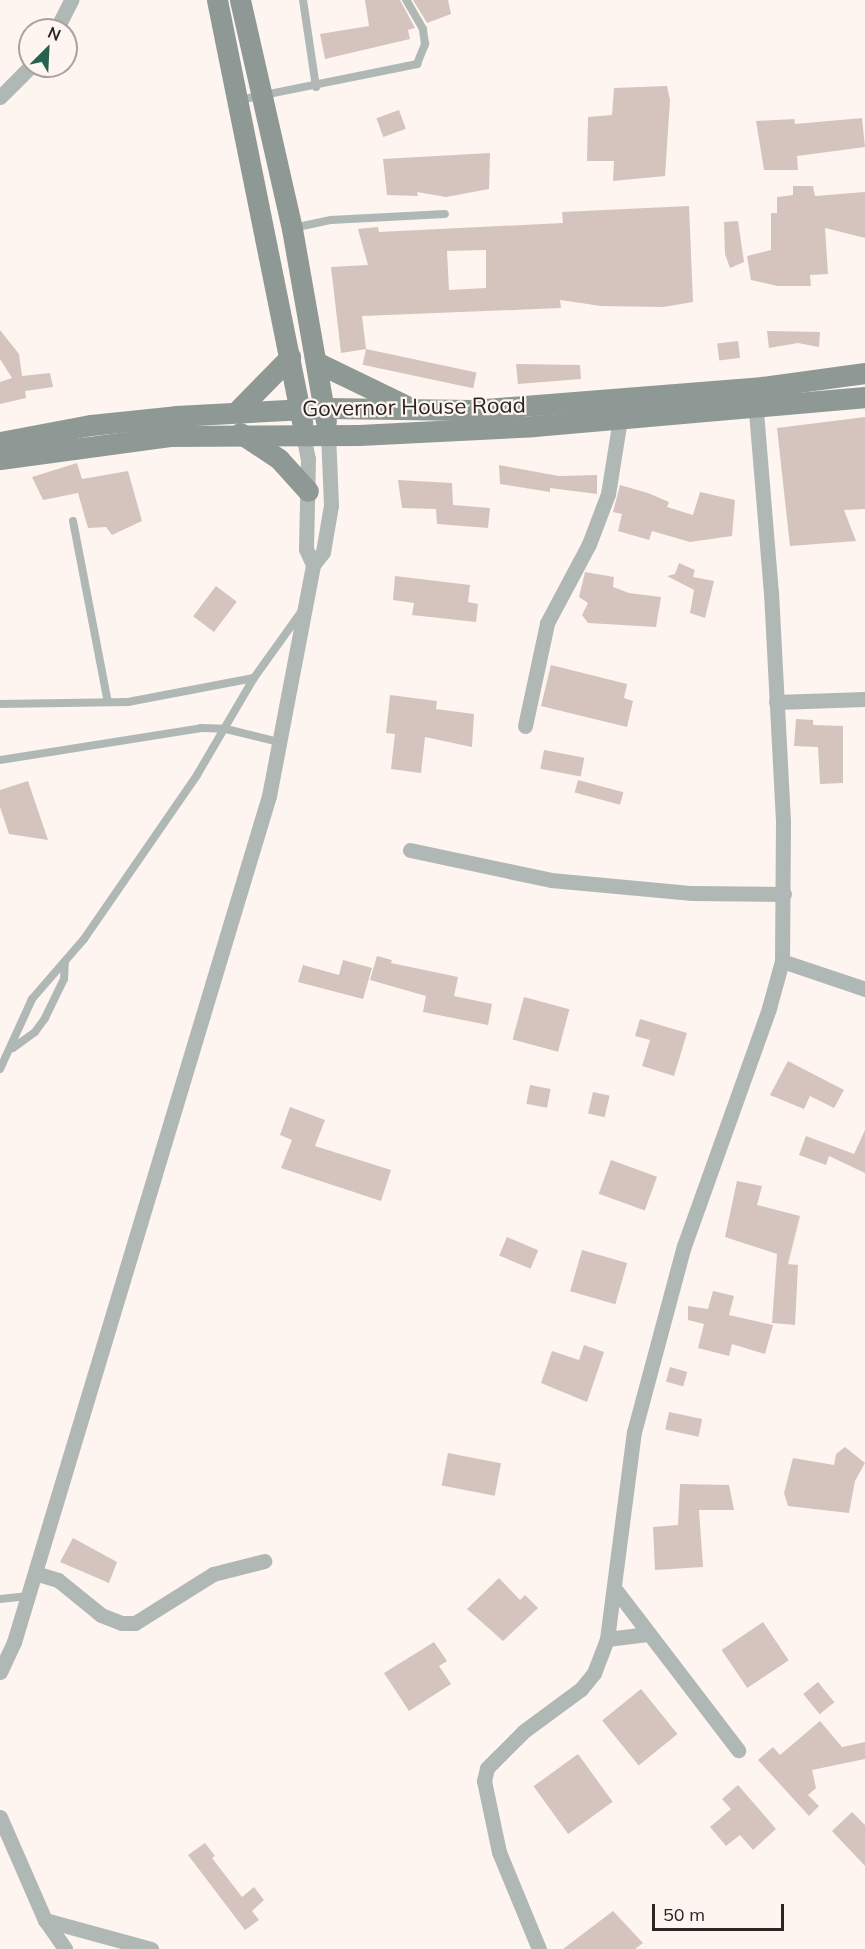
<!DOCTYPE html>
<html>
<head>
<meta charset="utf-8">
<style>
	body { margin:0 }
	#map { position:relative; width:865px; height:1949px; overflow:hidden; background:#fef4f0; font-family:Mulish,sans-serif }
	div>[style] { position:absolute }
	.building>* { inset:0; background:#d5c4be; transform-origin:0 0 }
	.lane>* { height:8px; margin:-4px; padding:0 4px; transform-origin:4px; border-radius:4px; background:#b0b8b5 }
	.street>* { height:15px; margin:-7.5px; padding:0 7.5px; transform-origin:7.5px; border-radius:7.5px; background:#b0b8b5 }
	.secondary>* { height:21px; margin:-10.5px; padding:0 10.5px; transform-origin:10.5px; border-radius:10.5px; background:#8e9995 }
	span { translate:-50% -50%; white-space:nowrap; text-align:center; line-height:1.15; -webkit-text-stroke:4.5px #fef4f0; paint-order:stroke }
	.street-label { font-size:22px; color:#2b2522 }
	.north { position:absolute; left:18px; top:18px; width:60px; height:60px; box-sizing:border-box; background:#fef4f0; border:2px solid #aaa19e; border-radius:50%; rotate:24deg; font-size:16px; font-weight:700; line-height:24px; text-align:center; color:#2b2522 }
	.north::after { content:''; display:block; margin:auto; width:21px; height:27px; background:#25634f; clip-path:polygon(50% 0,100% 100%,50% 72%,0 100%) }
	.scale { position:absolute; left:652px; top:1904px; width:132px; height:27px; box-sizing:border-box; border:3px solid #2b2522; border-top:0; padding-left:8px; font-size:18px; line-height:21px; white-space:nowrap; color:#2b2522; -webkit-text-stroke:4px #fef4f0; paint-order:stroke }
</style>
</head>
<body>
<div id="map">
	<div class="building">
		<div style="clip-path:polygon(365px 0,400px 0,415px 28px,408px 30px,410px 39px,325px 59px,320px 34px,369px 26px)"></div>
		<div style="clip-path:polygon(413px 0,448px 0,451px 14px,427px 23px)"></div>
		<div style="clip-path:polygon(667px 86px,670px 100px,665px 176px,613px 181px,614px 161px,587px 161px,588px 117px,612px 115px,614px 88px)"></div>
		<div style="left:399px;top:110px;width:20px;height:24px;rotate:70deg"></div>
		<div style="clip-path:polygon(862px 118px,865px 147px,797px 156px,798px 170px,764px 170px,756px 121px,794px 119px,795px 124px)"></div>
		<div style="clip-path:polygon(490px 153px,489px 189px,446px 197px,417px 192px,418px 196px,387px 195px,383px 159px)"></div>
		<div style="clip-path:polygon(793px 186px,813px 186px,815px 196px,865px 192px,865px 238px,825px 228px,828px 274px,810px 275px,811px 286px,778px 286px,751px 280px,747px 256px,771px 250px,771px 213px,777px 213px,777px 197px,793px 195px)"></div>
		<div style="clip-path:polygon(evenodd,689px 206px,693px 302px,663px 307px,601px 306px,560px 300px,561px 308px,362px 316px,366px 349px,341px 353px,331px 267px,368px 265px,358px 229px,378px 227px,379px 232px,563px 223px,562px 212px,689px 206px,486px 250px,486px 288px,449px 290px,447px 251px,486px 250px)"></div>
		<div style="clip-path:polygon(738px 221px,744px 262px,730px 268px,725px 254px,724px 222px)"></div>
		<div style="clip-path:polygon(0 330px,19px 354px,22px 376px,50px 373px,53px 387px,25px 391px,26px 398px,0 404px,0 382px,12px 378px,0 359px)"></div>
		<div style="clip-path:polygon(767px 331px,820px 332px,819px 347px,798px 343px,769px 348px)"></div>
		<div style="left:738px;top:341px;width:17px;height:21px;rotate:83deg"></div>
		<div style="left:366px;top:349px;width:113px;height:16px;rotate:12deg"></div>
		<div style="clip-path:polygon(516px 364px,580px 365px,581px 379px,518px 384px)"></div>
		<div style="clip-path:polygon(865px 417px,865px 509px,844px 510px,856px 541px,790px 546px,777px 428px)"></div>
		<div style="clip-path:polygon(77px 463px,82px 479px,128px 471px,142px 521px,112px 535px,106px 527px,88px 528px,78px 493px,43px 500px,32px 477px)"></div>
		<div style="clip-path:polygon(499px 465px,559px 476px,597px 475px,597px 494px,550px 488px,550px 492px,500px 484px)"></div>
		<div style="clip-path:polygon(398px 480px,452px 483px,453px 505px,490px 508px,488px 528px,437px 524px,436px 509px,402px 508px)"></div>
		<div style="clip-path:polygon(620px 485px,648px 493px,669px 502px,667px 507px,693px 515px,700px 492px,735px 500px,732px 536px,690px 542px,652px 531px,649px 540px,618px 531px,622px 514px,613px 512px)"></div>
		<div style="clip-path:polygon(679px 563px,695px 570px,693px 577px,714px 581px,705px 618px,690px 613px,694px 590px,667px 576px,675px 574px)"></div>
		<div style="clip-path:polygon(585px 572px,614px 577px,613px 587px,629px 593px,661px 597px,656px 627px,588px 623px,582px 615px,588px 603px,579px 597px)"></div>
		<div style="clip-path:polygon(395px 576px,470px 585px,468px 602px,478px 604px,476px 622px,412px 615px,414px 603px,393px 600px)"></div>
		<div style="left:216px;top:586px;width:26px;height:38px;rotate:37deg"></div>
		<div style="clip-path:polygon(551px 665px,627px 684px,624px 698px,633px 701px,627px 727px,541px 706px)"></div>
		<div style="clip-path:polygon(390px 695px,437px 701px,436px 709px,474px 714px,472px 747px,425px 737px,421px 773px,391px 769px,395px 734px,386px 733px)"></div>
		<div style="clip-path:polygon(796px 719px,813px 720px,813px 725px,843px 726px,843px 783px,820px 784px,818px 747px,794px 746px)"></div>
		<div style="left:544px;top:750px;width:41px;height:19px;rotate:11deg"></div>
		<div style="left:578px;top:780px;width:47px;height:13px;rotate:15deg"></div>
		<div style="clip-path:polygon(28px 781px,48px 840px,9px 834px,0 807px,0 790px)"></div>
		<div style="clip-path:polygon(377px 956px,392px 960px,391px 963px,458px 977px,454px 996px,492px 1004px,488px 1025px,423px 1012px,426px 996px,370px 980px)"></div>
		<div style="clip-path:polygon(343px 960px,372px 968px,363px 999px,298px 982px,303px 965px,339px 975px)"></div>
		<div style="left:524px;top:997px;width:47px;height:44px;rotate:15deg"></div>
		<div style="clip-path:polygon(640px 1019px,687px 1033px,674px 1076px,642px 1066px,650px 1040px,635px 1036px)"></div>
		<div style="clip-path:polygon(788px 1061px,844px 1090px,834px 1108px,810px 1096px,804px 1109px,770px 1095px)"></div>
		<div style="left:530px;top:1085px;width:21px;height:19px;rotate:11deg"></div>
		<div style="left:593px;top:1092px;width:17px;height:22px;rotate:13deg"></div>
		<div style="clip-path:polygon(290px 1107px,325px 1120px,315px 1146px,391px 1170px,381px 1201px,281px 1168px,292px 1140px,280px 1135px)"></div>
		<div style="clip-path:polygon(865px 1130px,865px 1173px,829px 1156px,826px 1165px,799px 1155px,806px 1136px,854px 1154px)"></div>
		<div style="left:611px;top:1160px;width:49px;height:36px;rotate:20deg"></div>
		<div style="clip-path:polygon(737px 1181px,762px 1186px,757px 1205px,800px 1216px,788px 1264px,798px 1265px,795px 1325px,772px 1323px,777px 1254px,725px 1237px)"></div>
		<div style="left:507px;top:1237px;width:34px;height:20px;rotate:23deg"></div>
		<div style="left:582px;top:1250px;width:47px;height:43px;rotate:16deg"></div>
		<div style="clip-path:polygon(713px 1291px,734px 1296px,729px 1315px,773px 1325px,765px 1354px,732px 1344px,729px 1356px,698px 1348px,704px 1324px,688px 1320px,688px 1306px,708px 1309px)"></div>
		<div style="clip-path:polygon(584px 1345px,604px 1352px,587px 1402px,541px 1383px,552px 1351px,579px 1360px)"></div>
		<div style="left:670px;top:1367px;width:18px;height:15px;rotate:16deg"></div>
		<div style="left:669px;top:1412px;width:34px;height:18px;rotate:12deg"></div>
		<div style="clip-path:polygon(845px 1447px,865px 1463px,855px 1481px,849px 1513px,788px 1506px,784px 1493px,793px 1458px,834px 1465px,836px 1454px)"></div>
		<div style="left:448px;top:1453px;width:54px;height:33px;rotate:11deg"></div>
		<div style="clip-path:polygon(680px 1484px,729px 1485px,734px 1510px,699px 1510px,703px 1567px,655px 1570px,653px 1527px,678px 1525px)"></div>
		<div style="clip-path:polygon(73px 1538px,117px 1562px,109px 1583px,60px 1562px)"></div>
		<div style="clip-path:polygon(499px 1578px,520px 1600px,525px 1595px,538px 1608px,503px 1641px,467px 1609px)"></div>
		<div style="left:763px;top:1622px;width:46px;height:50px;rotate:56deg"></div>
		<div style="clip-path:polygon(434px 1642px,447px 1661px,439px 1666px,451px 1684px,409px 1711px,384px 1673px)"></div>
		<div style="left:818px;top:1682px;width:26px;height:19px;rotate:51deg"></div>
		<div style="left:641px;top:1689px;width:58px;height:50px;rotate:51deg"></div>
		<div style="clip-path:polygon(820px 1721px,842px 1747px,865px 1742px,865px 1759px,812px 1770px,816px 1788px,808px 1795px,819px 1806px,809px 1816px,758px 1760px,773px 1747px,780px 1755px)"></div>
		<div style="left:578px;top:1754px;width:59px;height:55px;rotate:54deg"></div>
		<div style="clip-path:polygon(738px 1785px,776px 1829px,753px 1850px,740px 1835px,726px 1846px,710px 1827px,731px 1809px,722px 1799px)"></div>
		<div style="clip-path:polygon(852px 1812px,865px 1825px,865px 1866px,832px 1831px)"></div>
		<div style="clip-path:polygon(205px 1843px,215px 1856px,212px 1858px,242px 1897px,254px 1887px,264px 1900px,252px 1911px,259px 1920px,245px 1930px,188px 1855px)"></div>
		<div style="clip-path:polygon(613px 1911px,643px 1943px,635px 1949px,563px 1949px)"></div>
	</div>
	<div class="lane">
		<div style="left:303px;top:0;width:88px;rotate:81.5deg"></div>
		<div style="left:239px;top:100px;width:182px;rotate:-11.4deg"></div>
		<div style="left:417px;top:64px;width:22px;rotate:-68deg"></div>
		<div style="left:425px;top:44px;width:15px;rotate:-98deg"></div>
		<div style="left:423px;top:29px;width:34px;rotate:-120deg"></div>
		<div style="left:293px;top:228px;width:39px;rotate:-12deg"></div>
		<div style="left:331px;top:220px;width:114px;rotate:-3deg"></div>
		<div style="left:73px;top:521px;width:184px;rotate:79.1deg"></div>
		<div style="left:0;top:704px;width:128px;rotate:-0.9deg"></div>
		<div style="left:128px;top:702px;width:128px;rotate:-10.8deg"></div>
		<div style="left:254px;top:678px;width:81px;rotate:-54.5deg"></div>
		<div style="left:0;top:760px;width:204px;rotate:-9deg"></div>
		<div style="left:201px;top:728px;width:25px;rotate:2deg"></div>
		<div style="left:226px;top:729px;width:55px;rotate:13.8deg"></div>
		<div style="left:13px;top:1048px;width:27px;rotate:-36deg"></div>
		<div style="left:35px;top:1032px;width:17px;rotate:-54deg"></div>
		<div style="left:45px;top:1018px;width:43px;rotate:-64deg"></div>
		<div style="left:64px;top:979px;width:17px;rotate:-87deg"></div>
		<div style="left:0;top:1069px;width:77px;rotate:-65.4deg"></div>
		<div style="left:32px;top:999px;width:79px;rotate:-49.1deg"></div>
		<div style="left:84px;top:939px;width:199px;rotate:-55.4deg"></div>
		<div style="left:197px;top:775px;width:113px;rotate:-59.6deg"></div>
		<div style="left:0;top:1599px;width:28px;rotate:-6deg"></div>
	</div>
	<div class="street">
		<div style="left:56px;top:30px;width:34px;rotate:-63deg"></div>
		<div style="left:0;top:97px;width:44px;rotate:-45deg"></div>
		<div style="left:755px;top:399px;width:194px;rotate:85.3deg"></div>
		<div style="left:771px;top:592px;width:230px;rotate:87deg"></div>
		<div style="left:783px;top:822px;width:139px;rotate:90.4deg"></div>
		<div style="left:782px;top:961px;width:88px;rotate:18.6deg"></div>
		<div style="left:303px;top:434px;width:25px;rotate:79deg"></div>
		<div style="left:308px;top:459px;width:90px;rotate:91.3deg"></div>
		<div style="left:306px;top:549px;width:17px;rotate:66deg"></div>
		<div style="left:776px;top:702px;width:89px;rotate:-1.9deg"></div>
		<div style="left:525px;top:726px;width:105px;rotate:-77.9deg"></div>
		<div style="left:547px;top:623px;width:89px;rotate:-62deg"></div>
		<div style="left:589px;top:544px;width:53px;rotate:-69.2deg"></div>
		<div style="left:608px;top:494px;width:76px;rotate:-80.9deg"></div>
		<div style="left:410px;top:850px;width:144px;rotate:12deg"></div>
		<div style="left:551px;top:880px;width:142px;rotate:5.3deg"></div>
		<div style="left:692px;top:893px;width:92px;rotate:0.6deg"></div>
		<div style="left:35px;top:1573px;width:24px;rotate:17deg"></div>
		<div style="left:58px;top:1580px;width:55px;rotate:39.1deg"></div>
		<div style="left:101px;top:1615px;width:22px;rotate:21deg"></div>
		<div style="left:122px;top:1623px;width:13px"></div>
		<div style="left:135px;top:1623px;width:92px;rotate:-32.1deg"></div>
		<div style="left:213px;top:1574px;width:53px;rotate:-14.3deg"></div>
		<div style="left:615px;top:1589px;width:203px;rotate:52.6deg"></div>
		<div style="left:607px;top:1639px;width:41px;rotate:-7deg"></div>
		<div style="left:0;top:1672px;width:33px;rotate:-65deg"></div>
		<div style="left:14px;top:1642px;width:884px;rotate:-73.23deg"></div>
		<div style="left:269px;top:796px;width:235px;rotate:-79.2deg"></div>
		<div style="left:313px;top:565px;width:16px;rotate:-52deg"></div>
		<div style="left:323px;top:552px;width:48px;rotate:-80.3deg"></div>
		<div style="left:331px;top:505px;width:71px;rotate:-92.4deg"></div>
		<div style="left:0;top:1817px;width:112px;rotate:66.4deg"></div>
		<div style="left:45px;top:1920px;width:35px;rotate:55deg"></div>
		<div style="left:45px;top:1920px;width:110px;rotate:15.3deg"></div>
		<div style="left:539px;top:1949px;width:105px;rotate:-112.4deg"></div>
		<div style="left:499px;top:1852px;width:73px;rotate:-101.9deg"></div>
		<div style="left:484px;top:1781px;width:13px;rotate:-77deg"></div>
		<div style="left:487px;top:1768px;width:52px;rotate:-45deg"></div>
		<div style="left:524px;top:1731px;width:71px;rotate:-36.4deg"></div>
		<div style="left:581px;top:1689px;width:21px;rotate:-51deg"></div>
		<div style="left:594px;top:1673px;width:36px;rotate:-69deg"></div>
		<div style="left:607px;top:1639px;width:209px;rotate:-82.6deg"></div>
		<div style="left:634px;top:1432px;width:193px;rotate:-75deg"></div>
		<div style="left:684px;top:1246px;width:253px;rotate:-70.3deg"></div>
		<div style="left:769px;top:1008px;width:49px;rotate:-74.5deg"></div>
	</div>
	<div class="secondary">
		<div style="left:217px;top:0;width:431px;rotate:78.6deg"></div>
		<div style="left:240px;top:0;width:235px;rotate:77.2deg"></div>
		<div style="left:292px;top:229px;width:195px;rotate:80deg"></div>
		<div style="left:318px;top:363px;width:99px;rotate:25.8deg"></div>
		<div style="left:237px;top:411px;width:76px;rotate:-45.5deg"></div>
		<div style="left:240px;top:433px;width:47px;rotate:33.7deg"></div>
		<div style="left:279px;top:459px;width:43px;rotate:47.8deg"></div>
		<div style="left:0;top:442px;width:93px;rotate:-10.6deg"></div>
		<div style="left:91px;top:425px;width:85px;rotate:-6deg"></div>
		<div style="left:176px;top:416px;width:148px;rotate:-3.1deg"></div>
		<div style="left:324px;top:408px;width:148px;rotate:0.8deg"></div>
		<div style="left:472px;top:410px;width:283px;rotate:-4.5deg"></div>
		<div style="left:754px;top:388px;width:112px;rotate:-7.7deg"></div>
		<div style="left:0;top:459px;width:173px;rotate:-7.7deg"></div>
		<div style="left:171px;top:436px;width:188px;rotate:-0.3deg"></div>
		<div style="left:359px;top:435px;width:175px;rotate:-2.9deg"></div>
		<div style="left:534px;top:426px;width:332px;rotate:-5deg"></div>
	</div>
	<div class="street-label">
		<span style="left:414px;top:407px;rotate:-1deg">Governor House Road</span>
	</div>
	<div class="north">N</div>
	<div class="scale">50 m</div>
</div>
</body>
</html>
